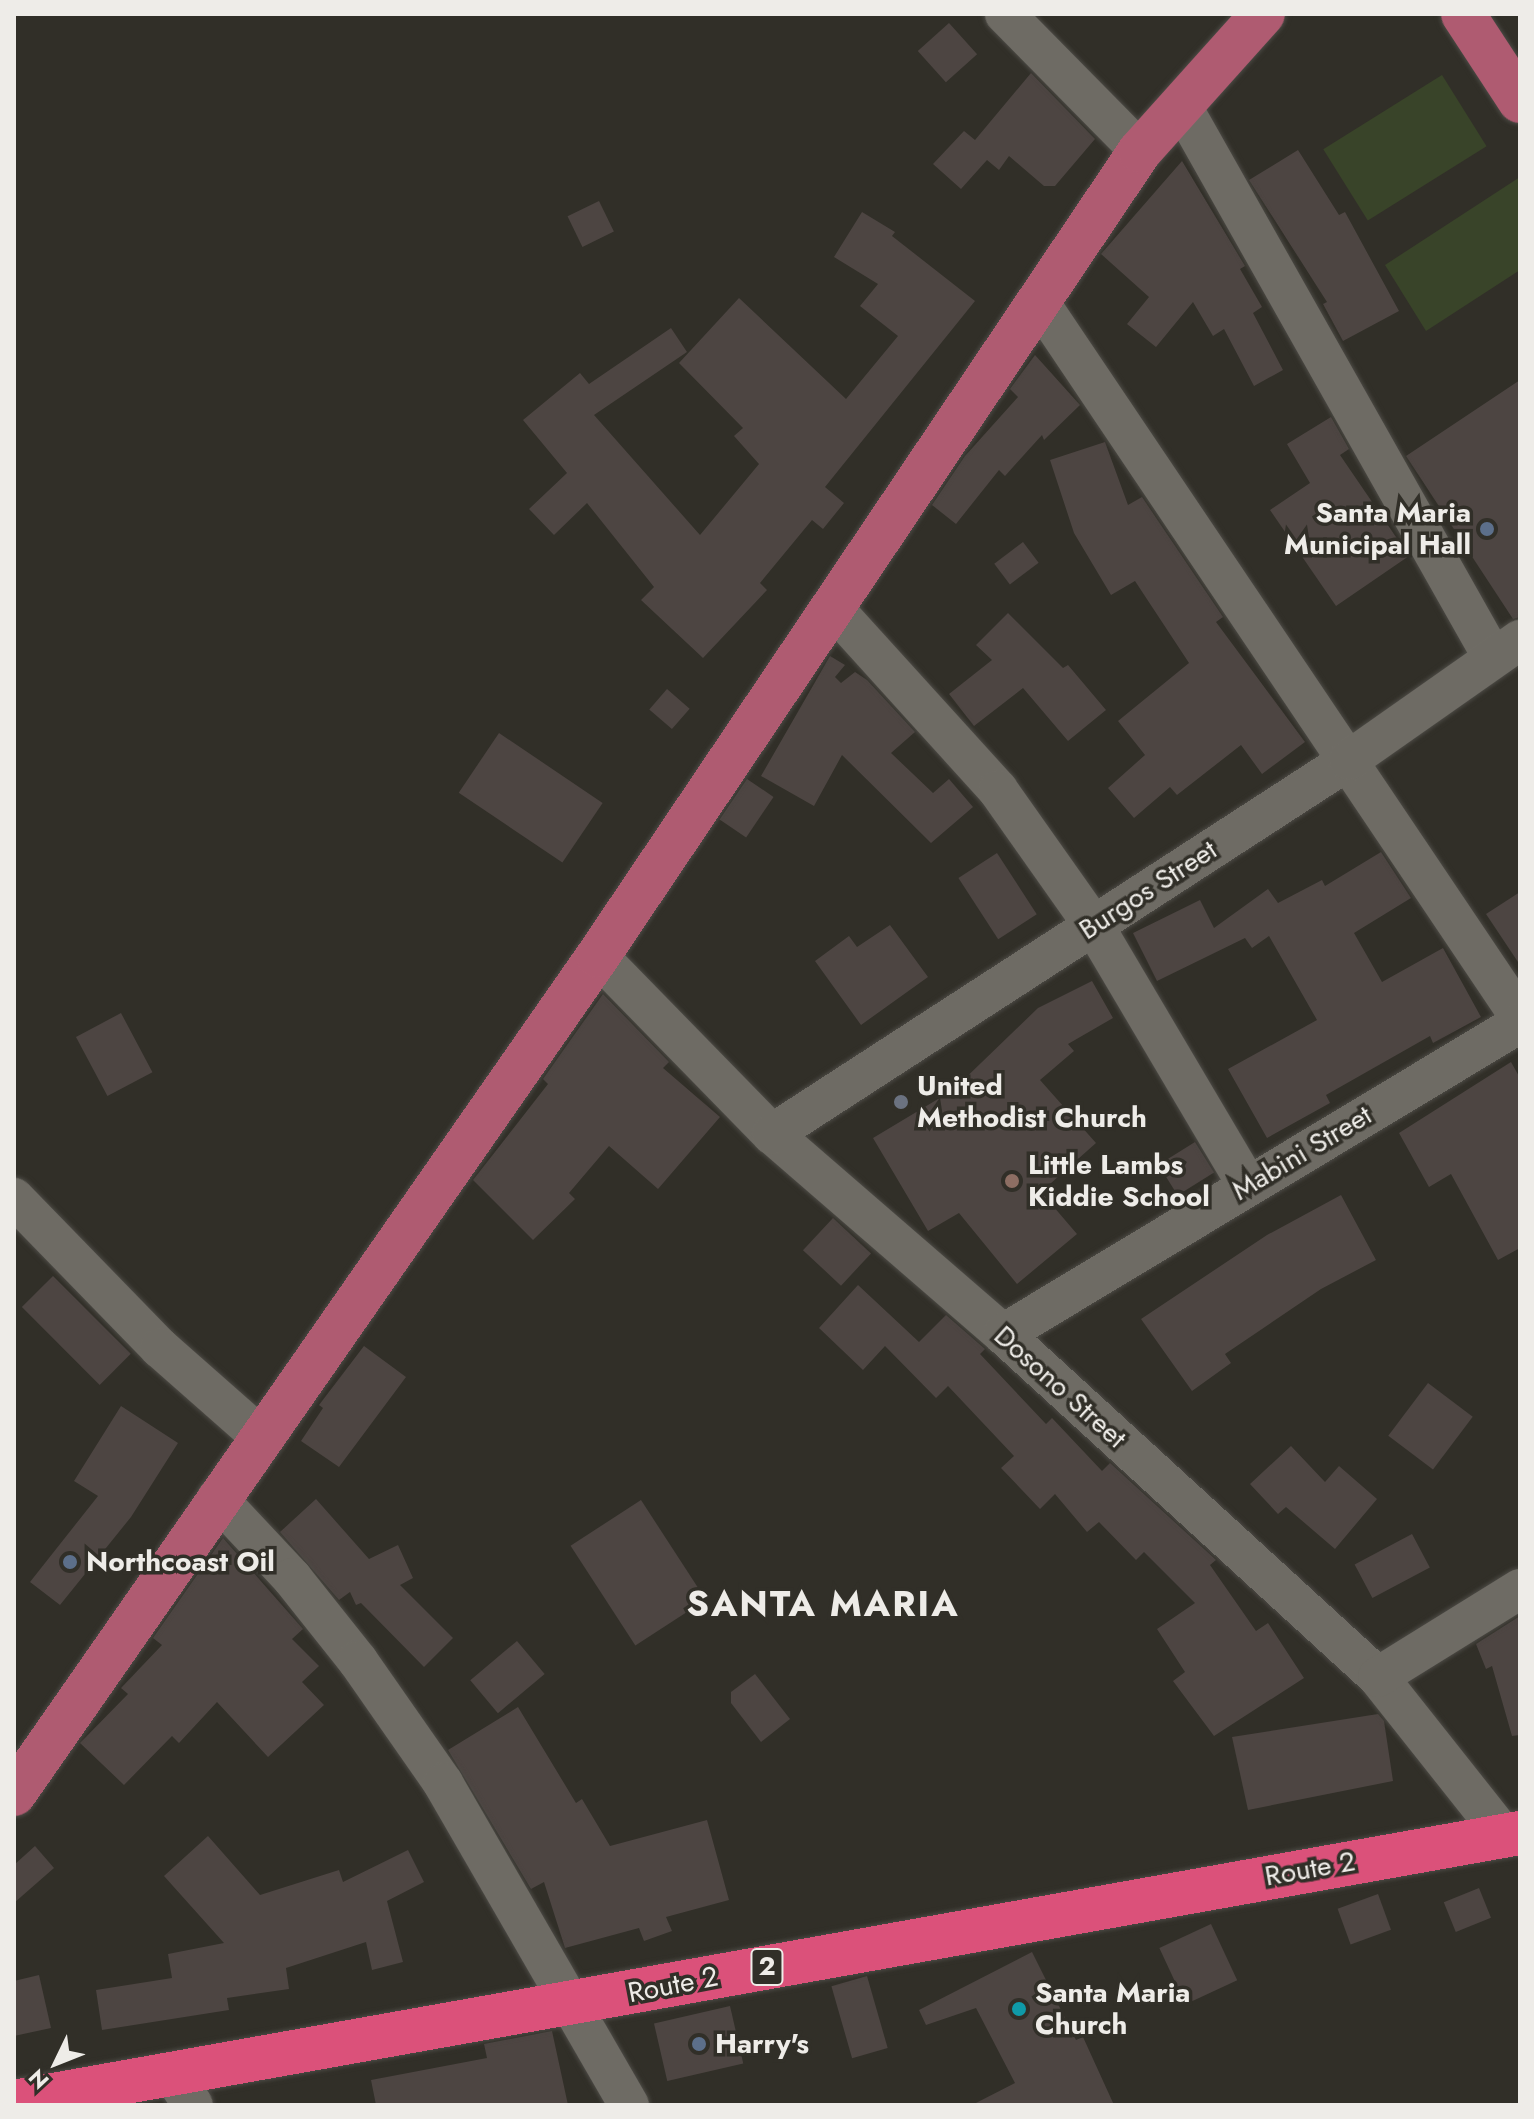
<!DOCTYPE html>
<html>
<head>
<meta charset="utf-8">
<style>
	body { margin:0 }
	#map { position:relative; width:1534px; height:2119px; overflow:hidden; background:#312f28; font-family:Jost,sans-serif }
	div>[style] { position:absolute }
	.green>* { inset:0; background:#394429; transform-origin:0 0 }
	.building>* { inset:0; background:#4d4542; transform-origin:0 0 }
	.roads { filter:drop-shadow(0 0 2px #4c4a45) drop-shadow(0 0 2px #4c4a45) }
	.minor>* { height:40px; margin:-20px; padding:0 20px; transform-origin:20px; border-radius:20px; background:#6e6b64 }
	.major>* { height:44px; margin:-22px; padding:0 22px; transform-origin:22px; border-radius:22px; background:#af5b71 }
	.highway>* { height:44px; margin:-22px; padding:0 22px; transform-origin:22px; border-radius:22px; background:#db517a }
	.dots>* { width:22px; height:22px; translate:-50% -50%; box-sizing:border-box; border:4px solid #312f28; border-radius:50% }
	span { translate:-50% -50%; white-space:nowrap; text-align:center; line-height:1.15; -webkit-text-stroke:7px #312f28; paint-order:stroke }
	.shield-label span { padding:2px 6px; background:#312f28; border:2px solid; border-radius:6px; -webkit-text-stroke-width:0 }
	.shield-label { font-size:26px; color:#eeece8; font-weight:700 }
	.poi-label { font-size:28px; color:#eeece8; font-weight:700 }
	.right { translate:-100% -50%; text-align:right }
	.left { translate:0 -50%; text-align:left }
	.street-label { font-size:28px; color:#eeece8 }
	.district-label { font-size:36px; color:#eeece8; font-weight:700; letter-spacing:2px }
	.frame { position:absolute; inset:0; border:16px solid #eeece8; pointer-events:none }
	.north { position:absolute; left:16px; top:2023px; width:80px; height:80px; -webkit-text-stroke:6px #312f28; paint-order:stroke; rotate:227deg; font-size:22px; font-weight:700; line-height:32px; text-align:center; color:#eeece8 }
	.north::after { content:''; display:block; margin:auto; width:28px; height:36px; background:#eeece8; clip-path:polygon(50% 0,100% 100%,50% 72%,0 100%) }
</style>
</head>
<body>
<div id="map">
	<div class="green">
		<div style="left:1442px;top:75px;width:84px;height:140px;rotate:58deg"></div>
		<div style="clip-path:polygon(1520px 177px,1520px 270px,1426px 331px,1385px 265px)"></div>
	</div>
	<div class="building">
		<div style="left:949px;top:23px;width:42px;height:42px;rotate:48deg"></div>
		<div style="clip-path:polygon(1031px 73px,1095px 139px,1055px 186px,1044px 186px,1009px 156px,999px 170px,987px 160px,961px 189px,933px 164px,964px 131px,975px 140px)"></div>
		<div style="clip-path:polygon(1298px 150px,1339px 215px,1345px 212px,1399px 311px,1343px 341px,1323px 304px,1327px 302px,1249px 180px)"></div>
		<div style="clip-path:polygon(1182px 161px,1245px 266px,1240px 269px,1262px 307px,1253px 313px,1283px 370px,1254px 386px,1224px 329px,1213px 336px,1193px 302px,1156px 347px,1127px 324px,1149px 297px,1101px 254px)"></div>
		<div style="left:599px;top:201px;width:34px;height:35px;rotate:64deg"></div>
		<div style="clip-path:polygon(862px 212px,895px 232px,892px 236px,975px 301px,825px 487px,844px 503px,823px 529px,812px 520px,760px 583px,767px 590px,703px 658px,641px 600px,654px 587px,587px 503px,554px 535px,529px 509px,567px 473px,523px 420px,580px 373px,589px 384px,671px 328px,687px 352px,594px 415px,700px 535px,759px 464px,734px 436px,743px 428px,679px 363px,739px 298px,846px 399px,898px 336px,860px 306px,878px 284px,834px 257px)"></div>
		<div style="clip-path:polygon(1035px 355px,1080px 405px,1044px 440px,1042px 435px,1005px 476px,999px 470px,956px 524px,932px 505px,965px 456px,1018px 397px,1010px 389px)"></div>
		<div style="clip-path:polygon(1520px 380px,1520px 617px,1513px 619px,1406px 456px)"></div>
		<div style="clip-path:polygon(1331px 417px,1349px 449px,1340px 455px,1409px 556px,1336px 606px,1270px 510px,1310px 483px,1287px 444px)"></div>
		<div style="clip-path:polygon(1105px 442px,1128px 505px,1142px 497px,1223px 617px,1216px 622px,1305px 742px,1262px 774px,1241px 745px,1177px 795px,1170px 787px,1134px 818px,1108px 788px,1145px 755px,1118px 721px,1189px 663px,1135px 581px,1111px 595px,1074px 533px,1050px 460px)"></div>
		<div style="left:1023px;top:542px;width:26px;height:36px;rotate:53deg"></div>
		<div style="clip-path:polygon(1008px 613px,1063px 668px,1068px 665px,1106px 710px,1068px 741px,1023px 688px,974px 726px,949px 694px,992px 660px,976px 645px)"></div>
		<div style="clip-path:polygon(830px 656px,845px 665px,835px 677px,841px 683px,855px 672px,867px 680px,915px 732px,891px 753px,933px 793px,949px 779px,973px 807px,931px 843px,842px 755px,814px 806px,761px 776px)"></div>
		<div style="left:667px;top:689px;width:30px;height:27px;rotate:41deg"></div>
		<div style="left:499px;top:733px;width:125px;height:72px;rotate:34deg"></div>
		<div style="left:747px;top:779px;width:32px;height:49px;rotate:34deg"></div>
		<div style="clip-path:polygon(1381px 852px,1411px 898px,1354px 933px,1382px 982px,1443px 948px,1481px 1017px,1433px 1043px,1430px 1036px,1326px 1095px,1330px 1103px,1267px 1138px,1228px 1069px,1317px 1020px,1269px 936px,1252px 948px,1245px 938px,1157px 981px,1133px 933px,1200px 900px,1214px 928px,1268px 889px,1278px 903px,1322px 880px,1325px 886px)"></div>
		<div style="left:997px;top:853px;width:73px;height:46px;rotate:57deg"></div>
		<div style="clip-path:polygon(1520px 892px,1520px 965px,1486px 914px)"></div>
		<div style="clip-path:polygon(890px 925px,928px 977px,861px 1025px,815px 961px,849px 936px,857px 947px)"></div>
		<div style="clip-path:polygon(1092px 981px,1113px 1018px,1068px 1044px,1074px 1051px,1040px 1080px,1096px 1143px,1041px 1192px,1077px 1234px,1017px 1284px,959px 1213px,928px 1231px,873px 1138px,953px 1090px,1038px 1008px)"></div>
		<div style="clip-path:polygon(603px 994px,669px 1062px,663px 1068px,720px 1117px,658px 1189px,609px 1146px,569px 1193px,575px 1199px,533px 1240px,473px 1180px,548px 1084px,543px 1079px)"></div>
		<div style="left:121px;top:1013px;width:67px;height:51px;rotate:62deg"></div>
		<div style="clip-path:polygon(1511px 1062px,1520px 1078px,1520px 1248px,1498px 1260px,1451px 1174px,1429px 1187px,1399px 1133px)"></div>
		<div style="left:1195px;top:1142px;width:36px;height:43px;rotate:58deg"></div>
		<div style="clip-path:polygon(1341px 1195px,1376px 1260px,1321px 1289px,1225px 1354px,1231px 1363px,1192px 1391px,1141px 1319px,1267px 1235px)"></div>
		<div style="left:833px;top:1218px;width:52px;height:44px;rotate:43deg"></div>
		<div style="left:53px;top:1276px;width:110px;height:44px;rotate:45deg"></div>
		<div style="clip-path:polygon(858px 1285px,919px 1342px,946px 1315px,985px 1349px,980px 1354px,1046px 1424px,1052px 1418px,1102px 1471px,1110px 1463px,1216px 1560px,1210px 1565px,1256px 1631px,1268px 1623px,1304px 1678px,1214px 1736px,1173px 1681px,1185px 1672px,1157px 1629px,1195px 1603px,1144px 1552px,1136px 1560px,1099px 1522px,1087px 1532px,1055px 1494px,1040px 1509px,1001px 1468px,1014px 1456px,948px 1386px,936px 1398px,885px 1346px,863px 1370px,819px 1328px)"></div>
		<div style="clip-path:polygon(364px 1346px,406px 1377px,339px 1467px,301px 1441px,323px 1408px,319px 1405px)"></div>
		<div style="left:1428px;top:1383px;width:56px;height:66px;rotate:37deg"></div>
		<div style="clip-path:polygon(121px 1406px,178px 1443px,131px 1517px,60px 1605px,30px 1582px,98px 1496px,74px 1481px)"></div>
		<div style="clip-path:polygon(1291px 1446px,1325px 1482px,1339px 1466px,1377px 1499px,1335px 1549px,1286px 1507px,1278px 1514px,1250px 1484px)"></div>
		<div style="clip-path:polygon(316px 1499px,369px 1559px,398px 1545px,413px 1578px,400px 1585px,453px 1638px,424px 1667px,361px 1603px,356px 1605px,350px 1592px,339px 1600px,280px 1532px)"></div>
		<div style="left:641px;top:1500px;width:119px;height:84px;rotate:57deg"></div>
		<div style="left:1412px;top:1534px;width:38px;height:65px;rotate:62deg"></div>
		<div style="clip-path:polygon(223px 1538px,303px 1629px,292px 1639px,319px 1666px,302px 1682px,324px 1705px,268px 1757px,217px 1702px,179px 1743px,172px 1736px,124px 1785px,80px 1743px,128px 1694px,121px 1688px,162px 1645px,153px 1638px)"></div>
		<div style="clip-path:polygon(1520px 1616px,1520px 1735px,1512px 1736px,1492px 1666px,1486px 1669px,1476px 1644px)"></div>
		<div style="left:517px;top:1641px;width:43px;height:61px;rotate:50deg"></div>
		<div style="clip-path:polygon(755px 1674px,790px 1719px,761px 1742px,731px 1703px,731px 1692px)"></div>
		<div style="clip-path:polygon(518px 1707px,576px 1803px,582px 1799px,610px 1846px,707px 1820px,729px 1900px,666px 1917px,672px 1931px,644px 1941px,639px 1928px,565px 1948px,544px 1882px,531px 1889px,448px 1750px)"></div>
		<div style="clip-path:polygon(1378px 1714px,1384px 1721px,1393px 1781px,1248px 1810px,1232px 1737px)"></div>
		<div style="clip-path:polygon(208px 1836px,260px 1895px,339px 1870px,343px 1882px,408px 1850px,424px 1882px,387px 1901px,403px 1962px,372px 1970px,366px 1942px,286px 1968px,289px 1989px,227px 1998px,229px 2010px,102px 2030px,96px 1990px,172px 1978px,168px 1954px,224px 1943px,164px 1876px)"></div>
		<div style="clip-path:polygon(35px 1846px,54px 1868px,14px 1903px,14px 1865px)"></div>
		<div style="left:1479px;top:1888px;width:32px;height:38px;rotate:68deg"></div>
		<div style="left:1378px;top:1894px;width:38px;height:43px;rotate:70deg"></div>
		<div style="left:1211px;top:1924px;width:62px;height:57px;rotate:65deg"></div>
		<div style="clip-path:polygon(1032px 1952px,1076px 2040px,1083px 2037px,1114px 2105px,972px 2105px,1015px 2083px,976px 2008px,926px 2025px,919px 2010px)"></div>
		<div style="clip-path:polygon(39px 1975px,51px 2028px,14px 2036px,14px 1981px)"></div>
		<div style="left:867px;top:1976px;width:75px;height:37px;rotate:74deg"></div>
		<div style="left:730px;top:2006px;width:59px;height:78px;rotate:77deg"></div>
		<div style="clip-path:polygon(552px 2031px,568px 2105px,376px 2105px,371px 2080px,487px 2058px,484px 2044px)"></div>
	</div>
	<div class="roads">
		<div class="minor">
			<div style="left:1005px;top:14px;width:192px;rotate:45.4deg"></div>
			<div style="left:1181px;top:105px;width:633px;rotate:60.56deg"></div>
			<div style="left:1039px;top:302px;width:862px;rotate:56.07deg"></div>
			<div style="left:833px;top:608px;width:246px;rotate:47.8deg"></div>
			<div style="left:998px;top:790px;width:166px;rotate:54.8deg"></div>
			<div style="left:1094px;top:926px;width:302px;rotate:59.4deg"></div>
			<div style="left:598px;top:956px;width:249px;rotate:45.7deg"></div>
			<div style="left:772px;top:1134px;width:306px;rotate:40.9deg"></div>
			<div style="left:1003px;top:1334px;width:508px;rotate:42.45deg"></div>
			<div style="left:1378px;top:1677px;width:203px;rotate:51.6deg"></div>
			<div style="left:772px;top:1134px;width:688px;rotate:-32.95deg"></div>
			<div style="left:1349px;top:760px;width:209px;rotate:-35.1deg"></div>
			<div style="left:14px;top:1198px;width:209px;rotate:45.8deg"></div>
			<div style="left:160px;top:1348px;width:135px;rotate:41.4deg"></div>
			<div style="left:1003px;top:1334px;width:603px;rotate:-31.03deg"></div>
			<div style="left:217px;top:1498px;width:110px;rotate:46.8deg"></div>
			<div style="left:292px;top:1578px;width:106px;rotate:51.5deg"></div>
			<div style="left:358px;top:1661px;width:149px;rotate:55.1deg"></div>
			<div style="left:443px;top:1783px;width:372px;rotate:60deg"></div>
			<div style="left:1378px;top:1677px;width:167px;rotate:-31.8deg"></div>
			<div style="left:172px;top:2074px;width:37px;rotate:56deg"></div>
		</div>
		<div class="major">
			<div style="left:1463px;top:14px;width:104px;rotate:56.8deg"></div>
			<div style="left:14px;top:1794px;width:1021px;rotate:-55.13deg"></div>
			<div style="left:598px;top:956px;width:970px;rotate:-56.05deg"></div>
			<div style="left:1140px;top:151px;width:184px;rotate:-48.1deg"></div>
		</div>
		<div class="highway">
			<div style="left:14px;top:2102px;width:1530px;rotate:-10.13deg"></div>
		</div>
	</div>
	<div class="dots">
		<div style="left:1487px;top:529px;background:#5c6f8a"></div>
		<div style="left:901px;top:1102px;background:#6b7280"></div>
		<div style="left:1012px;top:1181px;background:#8d6e63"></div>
		<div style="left:70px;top:1562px;background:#5c6f8a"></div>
		<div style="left:1019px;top:2009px;background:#0f9aa8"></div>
		<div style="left:699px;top:2044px;background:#5c6f8a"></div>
	</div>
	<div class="shield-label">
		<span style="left:767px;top:1967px">2</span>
	</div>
	<div class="poi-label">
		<span class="right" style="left:1471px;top:529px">Santa Maria<br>Municipal Hall</span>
		<span class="left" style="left:917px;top:1102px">United<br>Methodist Church</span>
		<span class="left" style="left:1028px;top:1181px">Little Lambs<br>Kiddie School</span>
		<span class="left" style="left:86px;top:1562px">Northcoast Oil</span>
		<span class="left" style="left:1035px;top:2009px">Santa Maria<br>Church</span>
		<span class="left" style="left:715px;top:2044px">Harry's</span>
	</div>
	<div class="street-label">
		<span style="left:1148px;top:890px;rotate:-33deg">Burgos Street</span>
		<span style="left:1302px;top:1153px;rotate:-31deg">Mabini Street</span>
		<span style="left:1060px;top:1387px;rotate:42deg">Dosono Street</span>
		<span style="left:1310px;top:1869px;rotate:-10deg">Route 2</span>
		<span style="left:673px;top:1985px;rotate:-11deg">Route 2</span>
	</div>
	<div class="district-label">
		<span style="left:823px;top:1604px">SANTA MARIA</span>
	</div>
	<div class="frame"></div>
	<div class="north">N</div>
</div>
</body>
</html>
